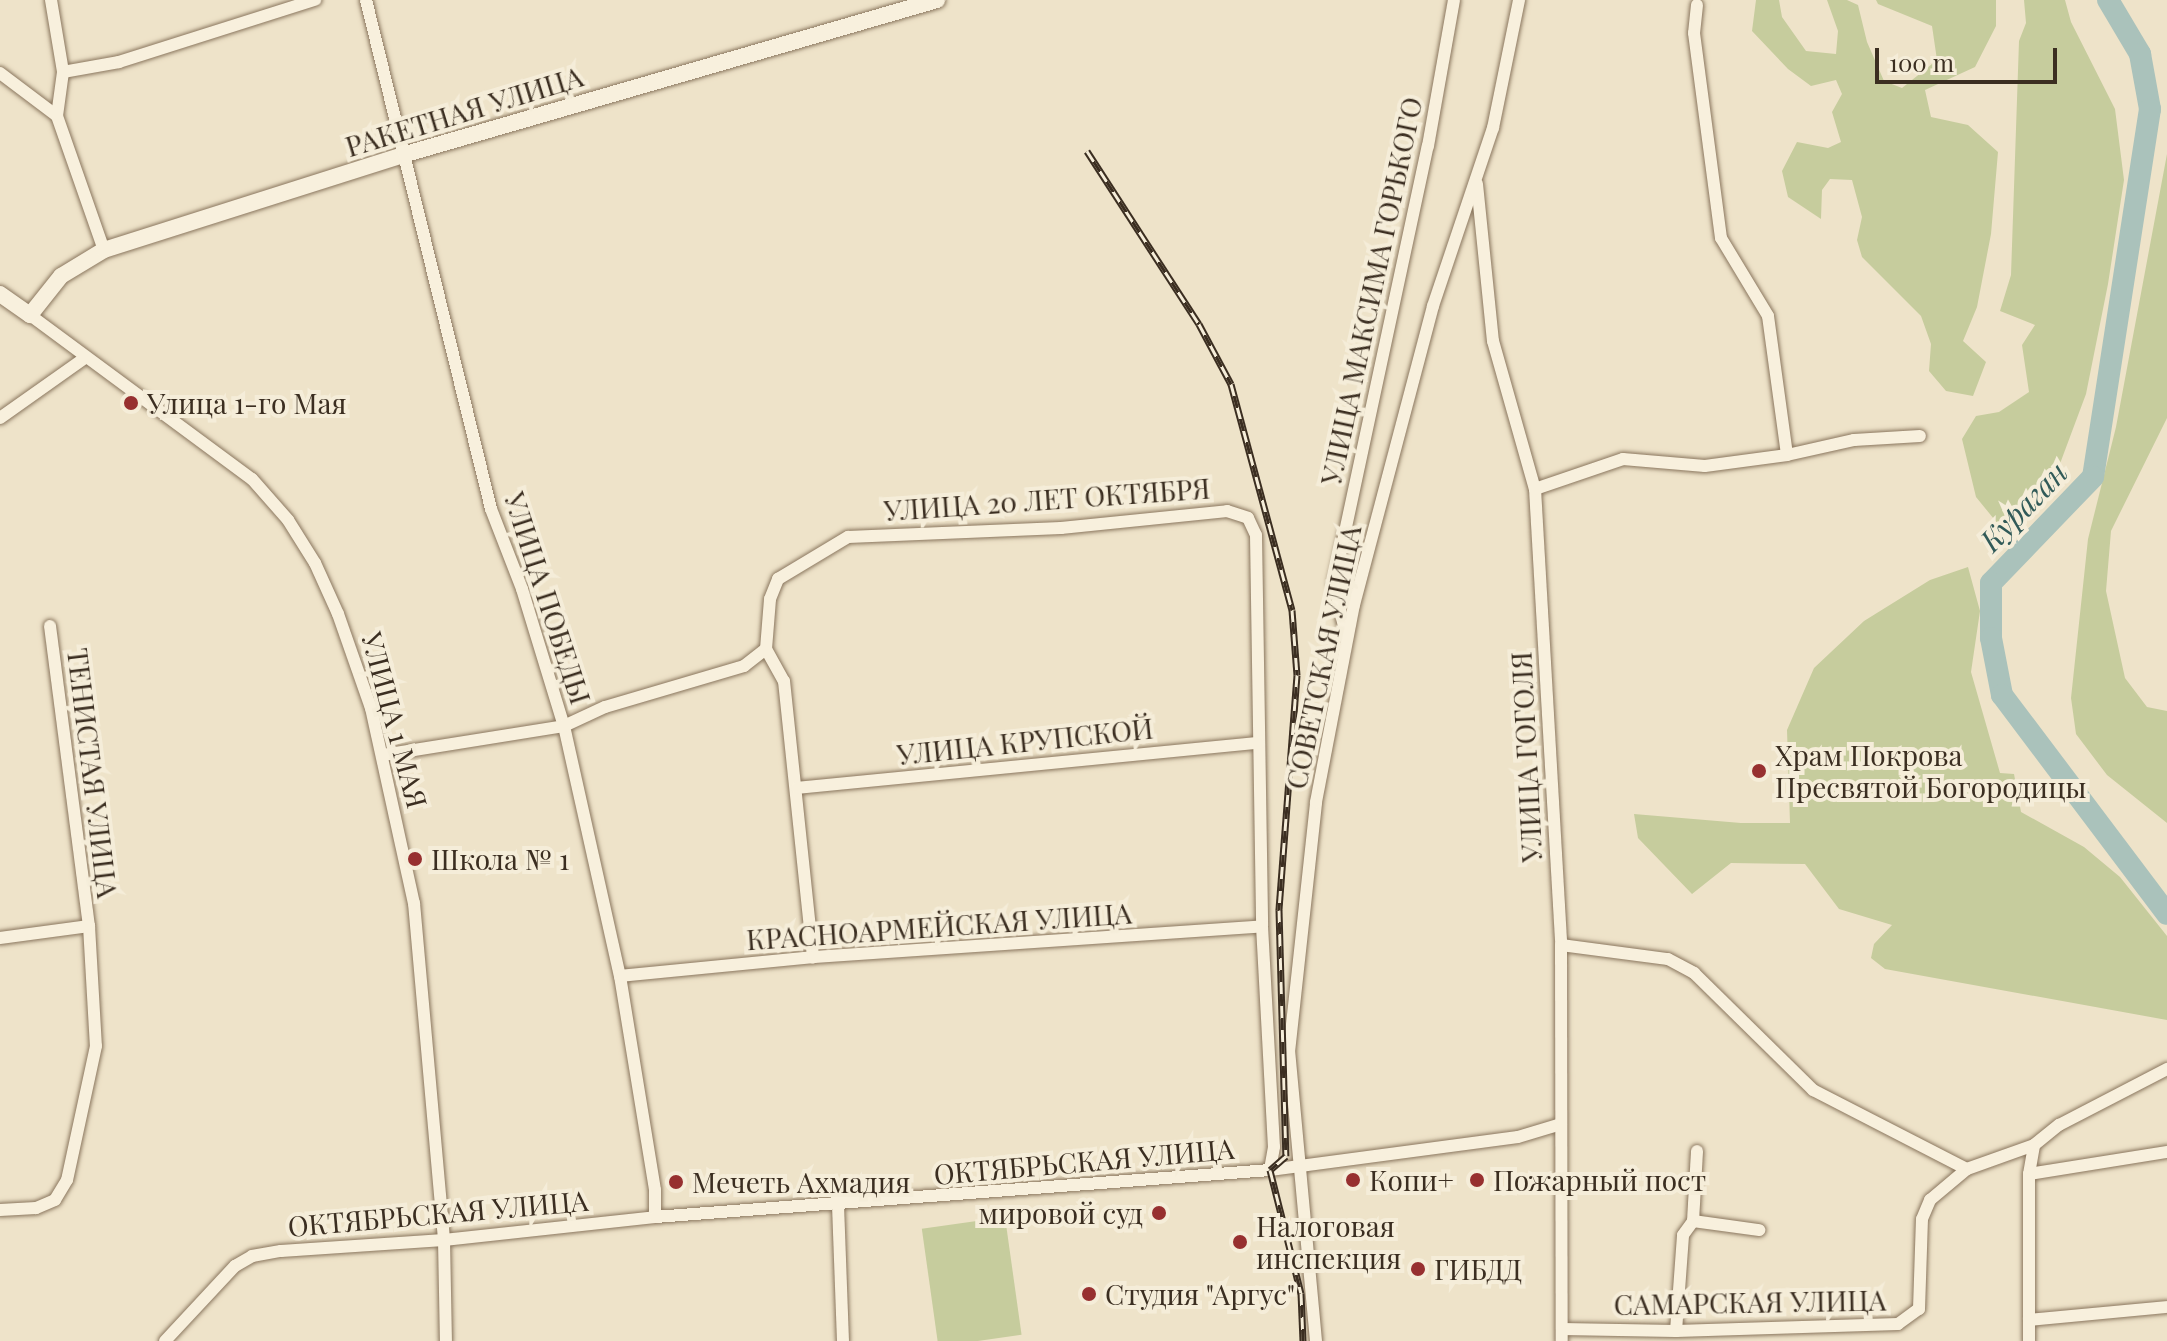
<!DOCTYPE html>
<html>
<head>
<meta charset="utf-8">
<style>
	body { margin:0 }
	#map { position:relative; width:2167px; height:1341px; overflow:hidden; background:#eee3c9; font-family:"Playfair Display",serif }
	div>[style] { position:absolute }
	.green>* { inset:0; background:#c6cc9d; transform-origin:0 0 }
	.river>* { height:22px; margin:-11px; padding:0 11px; transform-origin:11px; border-radius:11px; background:#aac2bb }
	.roads { filter:drop-shadow(0 0 2px #8a765e) drop-shadow(0 0 2px #8a765e) }
	.street>* { height:12px; margin:-6px; padding:0 6px; transform-origin:6px; border-radius:6px; background:#f8f0dd }
	.secondary>* { height:16px; margin:-8px; padding:0 8px; transform-origin:8px; border-radius:8px; background:#f8f0dd }
	.rail>* { height:7px; margin-top:-3.5px; transform-origin:0; background:repeating-linear-gradient(90deg,#f5edd9 0 12px,#3b2e21 0 24px); box-sizing:border-box; border-block:2px solid #3b2e21 }
	.dots>* { width:22px; height:22px; translate:-50% -50%; box-sizing:border-box; border:4px solid #f5edd9; border-radius:50% }
	span { translate:-50% -50%; white-space:nowrap; text-align:center; line-height:1.15; -webkit-text-stroke:8px #f5edd9; paint-order:stroke }
	.street-label { font-size:28px; color:#3b2e21 }
	.poi-label { font-size:28px; color:#3b2e21 }
	.left { translate:0 -50%; text-align:left }
	.right { translate:-100% -50%; text-align:right }
	.water-label { font-size:30px; color:#315a58; font-style:italic }
	.scale { position:absolute; left:1875px; top:48px; width:182px; height:36px; box-sizing:border-box; border:4px solid #3b2e21; border-top:0; padding-left:10px; font-size:24px; line-height:28px; white-space:nowrap; color:#3b2e21; -webkit-text-stroke:6px #f5edd9; paint-order:stroke }
</style>
</head>
<body>
<div id="map">
	<div class="green">
		<div style="clip-path:polygon(1756px 0,1779px 0,1782px 17px,1806px 51px,1836px 54px,1838px 31px,1827px 0,1847px 0,1858px 5px,1867px 42px,1884px 81px,1902px 88px,1937px 60px,1932px 26px,1878px 4px,1876px 0,1996px 0,1996px 26px,1975px 67px,1925px 90px,1931px 117px,1968px 125px,1998px 152px,1991px 234px,1977px 307px,1963px 341px,1986px 362px,1973px 396px,1946px 391px,1929px 371px,1931px 344px,1921px 316px,1862px 257px,1857px 240px,1862px 217px,1852px 180px,1830px 179px,1822px 190px,1821px 219px,1788px 197px,1782px 171px,1797px 142px,1828px 148px,1841px 142px,1832px 112px,1842px 94px,1836px 80px,1811px 86px,1788px 69px,1752px 31px)"></div>
		<div style="clip-path:polygon(2024px 0,2065px 0,2071px 22px,2115px 109px,2124px 180px,2108px 284px,2086px 394px,2058px 469px,2039px 503px,2007px 535px,1976px 497px,1962px 439px,1976px 416px,1999px 412px,2029px 392px,2022px 345px,2035px 325px,2000px 311px,2011px 275px,2019px 41px,2026px 23px)"></div>
		<div style="clip-path:polygon(2167px 154px,2167px 418px,2111px 531px,2106px 591px,2125px 678px,2147px 707px,2167px 711px,2167px 823px,2107px 775px,2076px 734px,2071px 698px,2088px 539px,2116px 427px)"></div>
		<div style="clip-path:polygon(1968px 567px,1980px 611px,1971px 672px,2000px 773px,2014px 774px,2021px 812px,2084px 847px,2120px 877px,2167px 936px,2167px 1020px,1885px 969px,1871px 958px,1874px 944px,1892px 925px,1839px 909px,1805px 864px,1731px 863px,1692px 894px,1638px 838px,1634px 814px,1741px 823px,1790px 823px,1787px 730px,1814px 668px,1864px 621px,1930px 580px)"></div>
		<div style="left:1005px;top:1217px;width:119px;height:84px;rotate:82deg"></div>
	</div>
	<div class="river">
		<div style="left:2108px;top:0;width:63px;rotate:59.3deg"></div>
		<div style="left:2140px;top:54px;width:56px;rotate:79.7deg"></div>
		<div style="left:2150px;top:109px;width:372px;rotate:98.8deg"></div>
		<div style="left:2093px;top:477px;width:147px;rotate:133.9deg"></div>
		<div style="left:1991px;top:583px;width:55px;rotate:90deg"></div>
		<div style="left:1991px;top:638px;width:58px;rotate:79.1deg"></div>
		<div style="left:2002px;top:695px;width:274px;rotate:53deg"></div>
	</div>
	<div class="roads">
		<div class="street">
			<div style="left:51px;top:0;width:73px;rotate:80.5deg"></div>
			<div style="left:63px;top:72px;width:44px;rotate:97.8deg"></div>
			<div style="left:57px;top:116px;width:142px;rotate:70.7deg"></div>
			<div style="left:366px;top:0;width:524px;rotate:76.2deg"></div>
			<div style="left:491px;top:509px;width:86px;rotate:68.8deg"></div>
			<div style="left:522px;top:589px;width:143px;rotate:73deg"></div>
			<div style="left:564px;top:726px;width:256px;rotate:77.4deg"></div>
			<div style="left:620px;top:976px;width:217px;rotate:80.7deg"></div>
			<div style="left:655px;top:1190px;width:27px;rotate:90deg"></div>
			<div style="left:1697px;top:5px;width:28px;rotate:96deg"></div>
			<div style="left:1694px;top:33px;width:207px;rotate:82.5deg"></div>
			<div style="left:1721px;top:238px;width:91px;rotate:58.9deg"></div>
			<div style="left:1768px;top:316px;width:140px;rotate:82.2deg"></div>
			<div style="left:63px;top:72px;width:57px;rotate:-10.1deg"></div>
			<div style="left:119px;top:62px;width:206px;rotate:-17.6deg"></div>
			<div style="left:0;top:73px;width:71px;rotate:37deg"></div>
			<div style="left:1477px;top:184px;width:158px;rotate:84.2deg"></div>
			<div style="left:1493px;top:341px;width:154px;rotate:74.2deg"></div>
			<div style="left:1535px;top:489px;width:457px;rotate:86.7deg"></div>
			<div style="left:1561px;top:945px;width:396px;rotate:89.9deg"></div>
			<div style="left:30px;top:315px;width:276px;rotate:36.5deg"></div>
			<div style="left:252px;top:479px;width:55px;rotate:48.7deg"></div>
			<div style="left:288px;top:520px;width:51px;rotate:57.9deg"></div>
			<div style="left:315px;top:563px;width:56px;rotate:65.7deg"></div>
			<div style="left:338px;top:614px;width:100px;rotate:70.7deg"></div>
			<div style="left:371px;top:708px;width:200px;rotate:77.6deg"></div>
			<div style="left:414px;top:903px;width:338px;rotate:84.9deg"></div>
			<div style="left:444px;top:1240px;width:101px;rotate:88.9deg"></div>
			<div style="left:0;top:418px;width:105px;rotate:-35.3deg"></div>
			<div style="left:1535px;top:489px;width:93px;rotate:-18.8deg"></div>
			<div style="left:1623px;top:459px;width:82px;rotate:4.9deg"></div>
			<div style="left:1705px;top:466px;width:83px;rotate:-7.6deg"></div>
			<div style="left:1787px;top:455px;width:69px;rotate:-12.6deg"></div>
			<div style="left:1854px;top:440px;width:66px;rotate:-3.5deg"></div>
			<div style="left:50px;top:626px;width:303px;rotate:82.6deg"></div>
			<div style="left:1345px;top:631px;width:49px;rotate:-102.9deg"></div>
			<div style="left:1334px;top:583px;width:447px;rotate:-77.9deg"></div>
			<div style="left:1428px;top:146px;width:148px;rotate:-79.9deg"></div>
			<div style="left:766px;top:649px;width:37px;rotate:61deg"></div>
			<div style="left:784px;top:681px;width:278px;rotate:84deg"></div>
			<div style="left:383px;top:755px;width:183px;rotate:-9.1deg"></div>
			<div style="left:564px;top:726px;width:45px;rotate:-24.9deg"></div>
			<div style="left:605px;top:707px;width:145px;rotate:-16.4deg"></div>
			<div style="left:744px;top:666px;width:28px;rotate:-38deg"></div>
			<div style="left:766px;top:649px;width:50px;rotate:-85.4deg"></div>
			<div style="left:770px;top:599px;width:22px;rotate:-68deg"></div>
			<div style="left:778px;top:579px;width:82px;rotate:-31deg"></div>
			<div style="left:848px;top:537px;width:213px;rotate:-2.4deg"></div>
			<div style="left:1061px;top:528px;width:167px;rotate:-5.8deg"></div>
			<div style="left:1227px;top:511px;width:22px;rotate:18deg"></div>
			<div style="left:1248px;top:518px;width:19px;rotate:65deg"></div>
			<div style="left:1256px;top:535px;width:391px;rotate:89.1deg"></div>
			<div style="left:1262px;top:926px;width:221px;rotate:86.9deg"></div>
			<div style="left:1274px;top:1147px;width:23px;rotate:100deg"></div>
			<div style="left:797px;top:788px;width:464px;rotate:-5.6deg"></div>
			<div style="left:0;top:938px;width:90px;rotate:-7.7deg"></div>
			<div style="left:89px;top:926px;width:120px;rotate:86.7deg"></div>
			<div style="left:96px;top:1046px;width:137px;rotate:102.2deg"></div>
			<div style="left:67px;top:1180px;width:23px;rotate:121deg"></div>
			<div style="left:55px;top:1200px;width:21px;rotate:157deg"></div>
			<div style="left:36px;top:1208px;width:36px;rotate:177deg"></div>
			<div style="left:1561px;top:945px;width:108px;rotate:7.5deg"></div>
			<div style="left:1668px;top:959px;width:30px;rotate:28deg"></div>
			<div style="left:1694px;top:973px;width:167px;rotate:44.5deg"></div>
			<div style="left:1813px;top:1090px;width:173px;rotate:27.2deg"></div>
			<div style="left:1967px;top:1169px;width:71px;rotate:-19.7deg"></div>
			<div style="left:2034px;top:1145px;width:32px;rotate:-39deg"></div>
			<div style="left:2059px;top:1125px;width:122px;rotate:-27.4deg"></div>
			<div style="left:620px;top:976px;width:194px;rotate:-5.6deg"></div>
			<div style="left:813px;top:957px;width:450px;rotate:-3.9deg"></div>
			<div style="left:2029px;top:1174px;width:140px;rotate:-9.1deg"></div>
			<div style="left:838px;top:1205px;width:136px;rotate:87.9deg"></div>
			<div style="left:1693px;top:1221px;width:70px;rotate:-86.7deg"></div>
			<div style="left:2029px;top:1320px;width:139px;rotate:-5.4deg"></div>
			<div style="left:1562px;top:1329px;width:114px;rotate:1deg"></div>
			<div style="left:1676px;top:1331px;width:222px;rotate:-1.8deg"></div>
			<div style="left:1898px;top:1324px;width:26px;rotate:-36deg"></div>
			<div style="left:1919px;top:1309px;width:90px;rotate:-88.1deg"></div>
			<div style="left:1922px;top:1219px;width:21px;rotate:-67deg"></div>
			<div style="left:1930px;top:1200px;width:48px;rotate:-40deg"></div>
			<div style="left:1676px;top:1331px;width:96px;rotate:-85.8deg"></div>
			<div style="left:1683px;top:1235px;width:17px;rotate:-54deg"></div>
			<div style="left:1693px;top:1221px;width:67px;rotate:7.8deg"></div>
			<div style="left:165px;top:1341px;width:103px;rotate:-47deg"></div>
			<div style="left:235px;top:1266px;width:20px;rotate:-30deg"></div>
			<div style="left:252px;top:1256px;width:29px;rotate:-10deg"></div>
			<div style="left:281px;top:1251px;width:163px;rotate:-3.9deg"></div>
			<div style="left:444px;top:1240px;width:212px;rotate:-6.2deg"></div>
			<div style="left:655px;top:1217px;width:617px;rotate:-4.37deg"></div>
			<div style="left:1270px;top:1170px;width:250px;rotate:-7.6deg"></div>
			<div style="left:1518px;top:1137px;width:45px;rotate:-16.8deg"></div>
			<div style="left:1316px;top:1341px;width:290px;rotate:-95.3deg"></div>
			<div style="left:1289px;top:1052px;width:251px;rotate:-83.8deg"></div>
			<div style="left:1316px;top:802px;width:201px;rotate:-79.1deg"></div>
			<div style="left:1354px;top:605px;width:309px;rotate:-75.2deg"></div>
			<div style="left:1433px;top:306px;width:188px;rotate:-71.4deg"></div>
			<div style="left:1493px;top:128px;width:131px;rotate:-78.5deg"></div>
			<div style="left:2029px;top:1341px;width:167px;rotate:-90deg"></div>
			<div style="left:2029px;top:1174px;width:29px;rotate:-80deg"></div>
		</div>
		<div class="secondary">
			<div style="left:0;top:294px;width:37px;rotate:35deg"></div>
			<div style="left:30px;top:315px;width:50px;rotate:-51.5deg"></div>
			<div style="left:61px;top:276px;width:50px;rotate:-31.2deg"></div>
			<div style="left:104px;top:250px;width:317px;rotate:-17.6deg"></div>
			<div style="left:406px;top:154px;width:553px;rotate:-16.17deg"></div>
		</div>
	</div>
	<div class="rail">
		<div style="left:1087px;top:151px;width:206px;rotate:57.1deg"></div>
		<div style="left:1199px;top:324px;width:68px;rotate:61.9deg"></div>
		<div style="left:1231px;top:384px;width:234px;rotate:74.9deg"></div>
		<div style="left:1292px;top:610px;width:65px;rotate:85.6deg"></div>
		<div style="left:1297px;top:675px;width:236px;rotate:94.4deg"></div>
		<div style="left:1279px;top:910px;width:246px;rotate:88.4deg"></div>
		<div style="left:1286px;top:1156px;width:21px;rotate:139deg"></div>
		<div style="left:1270px;top:1170px;width:127px;rotate:75.9deg"></div>
		<div style="left:1301px;top:1293px;width:48px;rotate:87.6deg"></div>
	</div>
	<div class="dots">
		<div style="left:131px;top:403px;background:#973030"></div>
		<div style="left:1759px;top:771px;background:#973030"></div>
		<div style="left:415px;top:859px;background:#973030"></div>
		<div style="left:1353px;top:1180px;background:#973030"></div>
		<div style="left:1477px;top:1180px;background:#973030"></div>
		<div style="left:676px;top:1182px;background:#973030"></div>
		<div style="left:1159px;top:1213px;background:#973030"></div>
		<div style="left:1240px;top:1242px;background:#973030"></div>
		<div style="left:1418px;top:1269px;background:#973030"></div>
		<div style="left:1089px;top:1294px;background:#973030"></div>
	</div>
	<div class="street-label">
		<span style="left:464px;top:111px;rotate:-17deg">РАКЕТНАЯ УЛИЦА</span>
		<span style="left:1371px;top:291px;rotate:-78deg">УЛИЦА МАКСИМА ГОРЬКОГО</span>
		<span style="left:1047px;top:499px;rotate:-4deg">УЛИЦА 20 ЛЕТ ОКТЯБРЯ</span>
		<span style="left:548px;top:598px;rotate:72deg">УЛИЦА ПОБЕДЫ</span>
		<span style="left:1323px;top:657px;rotate:-78deg">СОВЕТСКАЯ УЛИЦА</span>
		<span style="left:395px;top:720px;rotate:75deg">УЛИЦА 1 МАЯ</span>
		<span style="left:1025px;top:741px;rotate:-6deg">УЛИЦА КРУПСКОЙ</span>
		<span style="left:1526px;top:757px;rotate:-93deg">УЛИЦА ГОГОЛЯ</span>
		<span style="left:93px;top:773px;rotate:83deg">ТЕНИСТАЯ УЛИЦА</span>
		<span style="left:939px;top:926px;rotate:-4deg">КРАСНОАРМЕЙСКАЯ УЛИЦА</span>
		<span style="left:1084px;top:1161px;rotate:-5deg">ОКТЯБРЬСКАЯ УЛИЦА</span>
		<span style="left:438px;top:1213px;rotate:-5deg">ОКТЯБРЬСКАЯ УЛИЦА</span>
		<span style="left:1750px;top:1302px;rotate:-1deg">САМАРСКАЯ УЛИЦА</span>
	</div>
	<div class="poi-label">
		<span class="left" style="left:147px;top:403px">Улица 1-го Мая</span>
		<span class="left" style="left:1775px;top:771px">Храм Покрова<br>Пресвятой Богородицы</span>
		<span class="left" style="left:431px;top:859px">Школа № 1</span>
		<span class="left" style="left:1369px;top:1180px">Копи+</span>
		<span class="left" style="left:1493px;top:1180px">Пожарный пост</span>
		<span class="left" style="left:692px;top:1182px">Мечеть Ахмадия</span>
		<span class="right" style="left:1143px;top:1213px">мировой суд</span>
		<span class="left" style="left:1256px;top:1242px">Налоговая<br>инспекция</span>
		<span class="left" style="left:1434px;top:1269px">ГИБДД</span>
		<span class="left" style="left:1105px;top:1294px">Студия "Аргус"</span>
	</div>
	<div class="water-label">
		<span style="left:2023px;top:506px;rotate:-46deg">Кураган</span>
	</div>
	<div class="scale">100 m</div>
</div>
</body>
</html>
